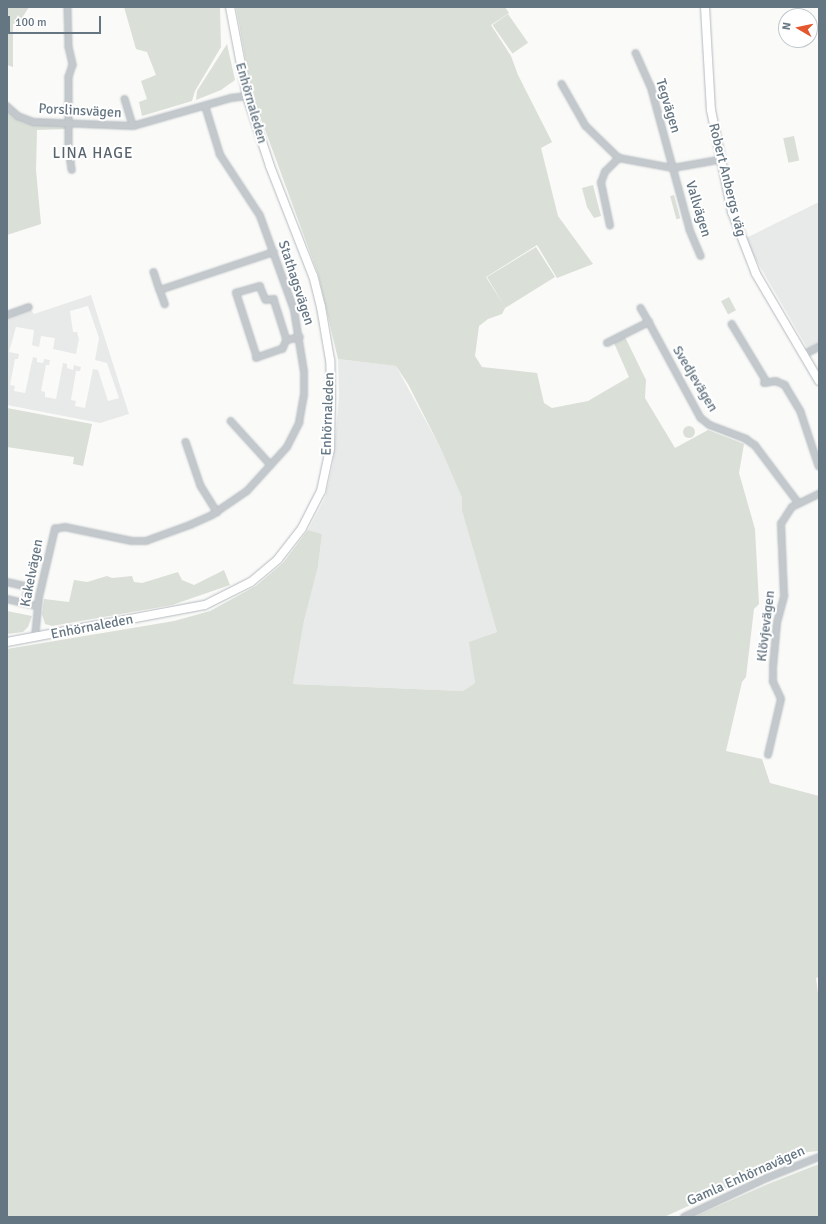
<!DOCTYPE html>
<html>
<head>
<meta charset="utf-8">
<style>
	body { margin:0 }
	#map { position:relative; width:826px; height:1224px; overflow:hidden; background:#fafaf8; font-family:Signika,sans-serif }
	div>[style] { position:absolute }
	.built>* { inset:0; background:#e8e9e9 }
	.green>* { inset:0; background:#dadfd7; transform-origin:0 0 }
	.round { border-radius:50% }
	.roads { filter:drop-shadow(0 0 1px #b3babf) drop-shadow(0 0 1px #b3babf) }
	.street>* { height:5.5px; margin:-2.75px; padding:0 2.75px; transform-origin:2.75px; border-radius:2.75px; background:#c3c8cc }
	.secondary>* { height:8px; margin:-4px; padding:0 4px; transform-origin:4px; border-radius:4px; background:#fff }
	span { translate:-50% -50%; white-space:nowrap; text-align:center; line-height:1.15; -webkit-text-stroke:4px #fff; paint-order:stroke }
	.street-label { font-size:14px; color:#657683 }
	.neighbourhood-label { font-size:15px; color:#57646e; letter-spacing:1px }
	.frame { position:absolute; inset:0; border:8px solid #657683; pointer-events:none }
	.north { position:absolute; left:778px; top:8px; width:40px; height:40px; box-sizing:border-box; background:#fff; border:1px solid #c1c8cd; border-radius:50%; rotate:279deg; font-size:11px; font-weight:700; line-height:16px; text-align:center; color:#657683 }
	.north::after { content:''; display:block; margin:auto; width:14px; height:18px; background:#e4572e; clip-path:polygon(50% 0,100% 100%,50% 72%,0 100%) }
	.scale { position:absolute; left:8px; top:16px; width:93px; height:18px; box-sizing:border-box; border:2px solid #657683; border-top:0; padding-left:5px; font-size:12px; line-height:14px; white-space:nowrap; color:#657683; -webkit-text-stroke:3px #fff; paint-order:stroke }
</style>
</head>
<body>
<div id="map">
	<div class="built">
		<div style="clip-path:polygon(819px 202px,819px 346px,809px 351px,744px 239px)"></div>
		<div style="clip-path:polygon(evenodd,91px 295px,129px 414px,100px 423px,7px 405px,7px 315px,29px 307px,34px 314px,91px 295px,88px 306px,99px 338px,95px 360px,107px 363px,119px 398px,108px 401px,98px 370px,93px 369px,85px 408px,75px 406px,76px 401px,71px 400px,76px 371px,80px 371px,81px 367px,74px 365px,73px 370px,67px 368px,67px 364px,63px 363px,56px 399px,45px 397px,45px 392px,41px 391px,46px 365px,49px 365px,50px 360px,44px 359px,43px 363px,37px 362px,37px 358px,33px 357px,25px 393px,14px 391px,15px 386px,10px 385px,15px 359px,18px 359px,19px 354px,9px 352px,16px 327px,34px 330px,32px 345px,39px 347px,41px 336px,55px 338px,53px 349px,76px 354px,79px 339px,77px 332px,73px 332px,70px 311px,88px 306px)"></div>
		<div style="clip-path:polygon(338px 359px,396px 366px,440px 447px,462px 498px,462px 511px,497px 632px,470px 642px,475px 683px,463px 691px,293px 684px,304px 621px,318px 567px,322px 534px,308px 530px,325px 498px,333px 464px,339px 396px)"></div>
	</div>
	<div class="green">
		<div style="clip-path:polygon(7px 7px,29px 7px,20px 21px,13px 24px,13px 67px,7px 65px)"></div>
		<div style="clip-path:polygon(124px 7px,220px 7px,221px 47px,195px 91px,192px 101px,142px 116px,139px 102px,147px 99px,141px 81px,156px 75px,147px 52px,136px 49px)"></div>
		<div style="clip-path:polygon(236px 7px,505px 7px,509px 13px,491px 25px,511px 56px,518px 75px,552px 142px,541px 148px,558px 216px,593px 264px,557px 278px,537px 245px,486px 277px,505px 307px,487px 277px,536px 247px,555px 277px,505px 308px,502px 314px,488px 319px,479px 326px,475px 356px,482px 367px,537px 373px,544px 403px,552px 408px,588px 401px,629px 377px,614px 343px,625px 337px,646px 380px,645px 398px,675px 448px,708px 430px,744px 444px,739px 473px,755px 529px,759px 604px,754px 609px,746px 677px,742px 682px,726px 751px,762px 759px,770px 783px,819px 796px,819px 977px,816px 978px,819px 1002px,819px 1151px,808px 1152px,664px 1217px,7px 1217px,7px 649px,174px 621px,210px 611px,256px 586px,283px 563px,308px 530px,322px 534px,318px 567px,304px 621px,293px 684px,463px 691px,475px 683px,469px 642px,497px 632px,462px 511px,462px 498px,440px 447px,408px 384px,396px 366px,338px 359px,318px 274px,252px 94px)"></div>
		<div style="left:508px;top:14px;width:35px;height:19px;rotate:55deg"></div>
		<div style="clip-path:polygon(227px 44px,235px 80px,221px 90px,196px 100px,197px 91px)"></div>
		<div style="clip-path:polygon(7px 106px,22px 118px,69px 123px,69px 129px,37px 130px,36px 170px,41px 224px,7px 235px)"></div>
		<div style="left:794px;top:136px;width:25px;height:11px;rotate:78deg"></div>
		<div style="clip-path:polygon(593px 185px,601px 216px,594px 218px,587px 207px,582px 188px)"></div>
		<div style="left:674px;top:195px;width:24px;height:4px;rotate:75deg"></div>
		<div style="left:729px;top:297px;width:15px;height:9px;rotate:62deg"></div>
		<div style="clip-path:polygon(7px 408px,92px 424px,83px 466px,73px 464px,74px 457px,7px 447px)"></div>
		<div class="round" style="left:683px;top:426px;width:12px;height:12px"></div>
		<div style="clip-path:polygon(224px 570px,230px 585px,172px 605px,52px 626px,45px 624px,42px 614px,44px 599px,69px 602px,74px 580px,87px 582px,107px 576px,112px 578px,132px 576px,134px 582px,142px 583px,178px 572px,182px 580px,194px 585px)"></div>
		<div style="clip-path:polygon(7px 611px,32px 616px,28px 627px,23px 632px,7px 634px)"></div>
		<div style="clip-path:polygon(819px 1164px,819px 1217px,694px 1217px,768px 1184px)"></div>
	</div>
	<div class="roads">
		<div class="street">
			<div style="left:68px;top:7px;width:40px;rotate:88.6deg"></div>
			<div style="left:69px;top:47px;width:18px;rotate:77deg"></div>
			<div style="left:73px;top:65px;width:13px;rotate:108deg"></div>
			<div style="left:69px;top:77px;width:71px;rotate:90deg"></div>
			<div style="left:69px;top:148px;width:22px;rotate:82deg"></div>
			<div style="left:636px;top:53px;width:36px;rotate:66deg"></div>
			<div style="left:651px;top:86px;width:149px;rotate:74.8deg"></div>
			<div style="left:690px;top:230px;width:28px;rotate:67deg"></div>
			<div style="left:562px;top:84px;width:48px;rotate:60.3deg"></div>
			<div style="left:586px;top:126px;width:46px;rotate:44.1deg"></div>
			<div style="left:619px;top:158px;width:55px;rotate:10.5deg"></div>
			<div style="left:673px;top:168px;width:47px;rotate:-9.9deg"></div>
			<div style="left:125px;top:99px;width:28px;rotate:73deg"></div>
			<div style="left:7px;top:106px;width:15px;rotate:42deg"></div>
			<div style="left:18px;top:116px;width:17px;rotate:21deg"></div>
			<div style="left:34px;top:122px;width:99px;rotate:2.3deg"></div>
			<div style="left:133px;top:126px;width:102px;rotate:-15.9deg"></div>
			<div style="left:231px;top:98px;width:16px;rotate:-7deg"></div>
			<div style="left:610px;top:226px;width:44px;rotate:-101.8deg"></div>
			<div style="left:601px;top:183px;width:12px;rotate:-70deg"></div>
			<div style="left:605px;top:172px;width:20px;rotate:-45deg"></div>
			<div style="left:154px;top:272px;width:19px;rotate:72deg"></div>
			<div style="left:160px;top:290px;width:120px;rotate:-18.4deg"></div>
			<div style="left:160px;top:290px;width:15px;rotate:70deg"></div>
			<div style="left:641px;top:308px;width:16px;rotate:60deg"></div>
			<div style="left:7px;top:315px;width:23px;rotate:-20deg"></div>
			<div style="left:732px;top:324px;width:68px;rotate:58.9deg"></div>
			<div style="left:287px;top:340px;width:10px;rotate:114deg"></div>
			<div style="left:283px;top:349px;width:28px;rotate:161deg"></div>
			<div style="left:257px;top:358px;width:68px;rotate:-107.9deg"></div>
			<div style="left:236px;top:293px;width:25px;rotate:-16deg"></div>
			<div style="left:260px;top:286px;width:15px;rotate:67deg"></div>
			<div style="left:266px;top:300px;width:8px;rotate:-7deg"></div>
			<div style="left:274px;top:299px;width:43px;rotate:72.4deg"></div>
			<div style="left:287px;top:340px;width:13px;rotate:-13deg"></div>
			<div style="left:607px;top:343px;width:47px;rotate:-26.6deg"></div>
			<div style="left:649px;top:322px;width:109px;rotate:61.6deg"></div>
			<div style="left:701px;top:418px;width:11px;rotate:38deg"></div>
			<div style="left:710px;top:425px;width:39px;rotate:21deg"></div>
			<div style="left:746px;top:439px;width:11px;rotate:34deg"></div>
			<div style="left:755px;top:445px;width:71px;rotate:53deg"></div>
			<div style="left:805px;top:354px;width:16px;rotate:-27deg"></div>
			<div style="left:764px;top:383px;width:12px;rotate:-9deg"></div>
			<div style="left:776px;top:381px;width:10px;rotate:24deg"></div>
			<div style="left:785px;top:385px;width:31px;rotate:59deg"></div>
			<div style="left:801px;top:412px;width:57px;rotate:71.6deg"></div>
			<div style="left:231px;top:421px;width:59px;rotate:47.7deg"></div>
			<div style="left:186px;top:442px;width:46px;rotate:71.2deg"></div>
			<div style="left:201px;top:486px;width:31px;rotate:58deg"></div>
			<div style="left:7px;top:582px;width:23px;rotate:13deg"></div>
			<div style="left:29px;top:587px;width:16px;rotate:104deg"></div>
			<div style="left:7px;top:599px;width:32px;rotate:13deg"></div>
			<div style="left:35px;top:638px;width:41px;rotate:-84.4deg"></div>
			<div style="left:39px;top:597px;width:70px;rotate:-76.8deg"></div>
			<div style="left:55px;top:529px;width:10px;rotate:-11deg"></div>
			<div style="left:65px;top:527px;width:68px;rotate:11.8deg"></div>
			<div style="left:132px;top:541px;width:14px"></div>
			<div style="left:146px;top:541px;width:47px;rotate:-20deg"></div>
			<div style="left:190px;top:525px;width:24px;rotate:-24deg"></div>
			<div style="left:212px;top:515px;width:42px;rotate:-34.4deg"></div>
			<div style="left:247px;top:491px;width:59px;rotate:-47.7deg"></div>
			<div style="left:287px;top:447px;width:27px;rotate:-63deg"></div>
			<div style="left:299px;top:423px;width:28px;rotate:-80deg"></div>
			<div style="left:304px;top:395px;width:23px;rotate:-90deg"></div>
			<div style="left:304px;top:372px;width:63px;rotate:-99.2deg"></div>
			<div style="left:294px;top:310px;width:100px;rotate:-109.9deg"></div>
			<div style="left:260px;top:216px;width:73px;rotate:-123.3deg"></div>
			<div style="left:220px;top:155px;width:51px;rotate:-107deg"></div>
			<div style="left:768px;top:755px;width:57px;rotate:-76.9deg"></div>
			<div style="left:781px;top:699px;width:19px;rotate:-115deg"></div>
			<div style="left:773px;top:682px;width:15px;rotate:-90deg"></div>
			<div style="left:773px;top:667px;width:44px;rotate:-84.8deg"></div>
			<div style="left:777px;top:623px;width:28px;rotate:-75deg"></div>
			<div style="left:784px;top:596px;width:72px;rotate:-92.4deg"></div>
			<div style="left:781px;top:524px;width:20px;rotate:-57deg"></div>
			<div style="left:792px;top:507px;width:30px;rotate:-26deg"></div>
			<div style="left:684px;top:1217px;width:92px;rotate:-25.2deg"></div>
			<div style="left:767px;top:1178px;width:56px;rotate:-22deg"></div>
		</div>
		<div class="secondary">
			<div style="left:705px;top:7px;width:103px;rotate:86.7deg"></div>
			<div style="left:711px;top:110px;width:104px;rotate:78.4deg"></div>
			<div style="left:732px;top:212px;width:66px;rotate:68.8deg"></div>
			<div style="left:756px;top:274px;width:124px;rotate:59.5deg"></div>
			<div style="left:7px;top:642px;width:201px;rotate:-10.6deg"></div>
			<div style="left:205px;top:605px;width:51px;rotate:-26.6deg"></div>
			<div style="left:251px;top:582px;width:35px;rotate:-40deg"></div>
			<div style="left:278px;top:559px;width:39px;rotate:-52deg"></div>
			<div style="left:302px;top:528px;width:42px;rotate:-62.8deg"></div>
			<div style="left:321px;top:491px;width:43px;rotate:-77.9deg"></div>
			<div style="left:330px;top:449px;width:50px;rotate:-88.9deg"></div>
			<div style="left:331px;top:399px;width:39px;rotate:-91deg"></div>
			<div style="left:330px;top:360px;width:54px;rotate:-99.6deg"></div>
			<div style="left:321px;top:307px;width:32px;rotate:-104deg"></div>
			<div style="left:313px;top:276px;width:118px;rotate:-111.4deg"></div>
			<div style="left:270px;top:166px;width:74px;rotate:-108.2deg"></div>
			<div style="left:247px;top:96px;width:91px;rotate:-100.8deg"></div>
		</div>
	</div>
	<div class="street-label">
		<span style="left:251px;top:103px;rotate:74deg">Enhörnaleden</span>
		<span style="left:668px;top:106px;rotate:73deg">Tegvägen</span>
		<span style="left:80px;top:111px;rotate:3deg">Porslinsvägen</span>
		<span style="left:727px;top:180px;rotate:76deg">Robert Anbergs väg</span>
		<span style="left:698px;top:209px;rotate:73deg">Vallvägen</span>
		<span style="left:296px;top:283px;rotate:72deg">Stathagsvägen</span>
		<span style="left:695px;top:379px;rotate:59deg">Svedjevägen</span>
		<span style="left:328px;top:414px;rotate:-88deg">Enhörnaleden</span>
		<span style="left:32px;top:573px;rotate:-79deg">Kakelvägen</span>
		<span style="left:766px;top:626px;rotate:-83deg">Klövjevägen</span>
		<span style="left:92px;top:627px;rotate:-11deg">Enhörnaleden</span>
		<span style="left:746px;top:1176px;rotate:-24deg">Gamla Enhörnavägen</span>
	</div>
	<div class="neighbourhood-label">
		<span style="left:93px;top:154px">LINA HAGE</span>
	</div>
	<div class="frame"></div>
	<div class="north">N</div>
	<div class="scale">100 m</div>
</div>
</body>
</html>
